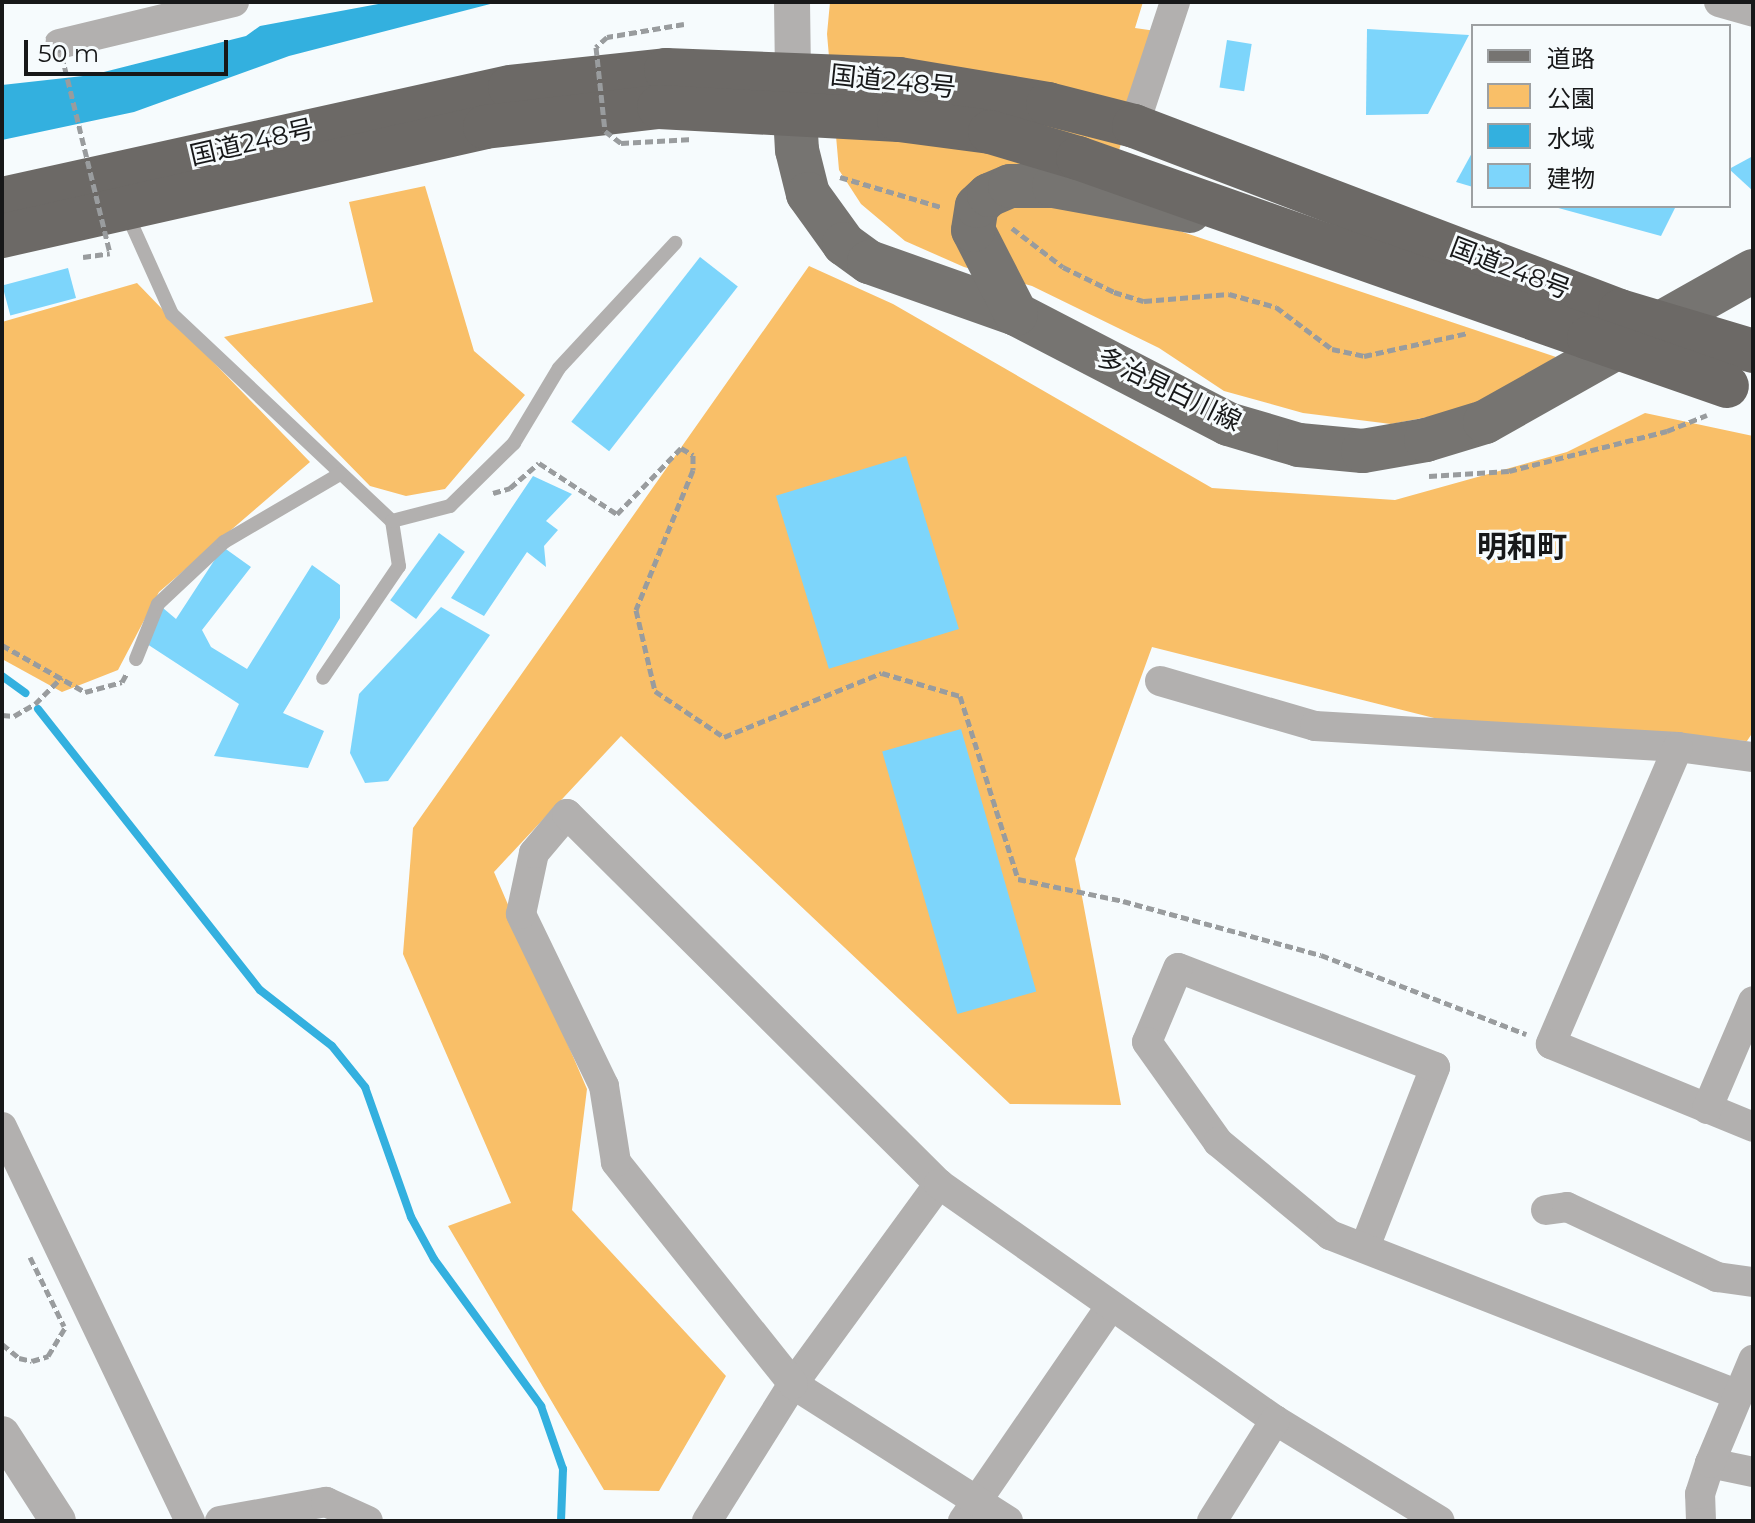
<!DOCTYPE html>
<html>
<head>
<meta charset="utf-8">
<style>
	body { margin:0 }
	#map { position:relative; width:1755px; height:1523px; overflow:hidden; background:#f6fbfd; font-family:Montserrat,"Noto Sans JP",sans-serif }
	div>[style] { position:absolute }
	.green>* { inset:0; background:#f9bf68 }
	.water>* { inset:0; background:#33b0df }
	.stream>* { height:8px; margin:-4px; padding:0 4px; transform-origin:4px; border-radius:4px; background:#33b0df }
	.building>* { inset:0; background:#7dd5fb; transform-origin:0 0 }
	.path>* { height:5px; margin-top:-2.5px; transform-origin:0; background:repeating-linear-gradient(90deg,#999c9e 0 8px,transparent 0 12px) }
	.service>* { height:14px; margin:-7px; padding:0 7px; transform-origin:7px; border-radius:7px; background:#b2b0af }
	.minor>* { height:30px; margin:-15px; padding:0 15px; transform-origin:15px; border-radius:15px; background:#b2b0af }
	.tertiary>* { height:36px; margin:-18px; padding:0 18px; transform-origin:18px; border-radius:18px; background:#b2b0af }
	.primary>* { height:44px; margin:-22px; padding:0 22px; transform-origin:22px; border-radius:22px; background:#767471 }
	.trunk>* { height:44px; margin:-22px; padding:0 22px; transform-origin:22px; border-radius:22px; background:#6c6966 }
	.path-bridge>* { height:5px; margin-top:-2.5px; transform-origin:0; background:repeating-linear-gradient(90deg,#999c9e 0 8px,transparent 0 12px) }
	.trunk-bridge>* { height:44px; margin:-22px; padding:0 22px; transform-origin:22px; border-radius:22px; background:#6c6966 }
	span { translate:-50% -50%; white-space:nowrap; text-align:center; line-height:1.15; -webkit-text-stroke:6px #f6fbfd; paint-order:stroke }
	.street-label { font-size:26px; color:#171819 }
	.quarter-label { font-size:30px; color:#171819; font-weight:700 }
	.frame { position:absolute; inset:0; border:4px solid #171819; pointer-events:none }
	.legend { position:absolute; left:1471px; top:24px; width:260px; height:184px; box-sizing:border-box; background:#f6fbfd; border:2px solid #9da0a2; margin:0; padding:10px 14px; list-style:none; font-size:24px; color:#171819 }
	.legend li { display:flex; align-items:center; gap:16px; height:40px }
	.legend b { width:40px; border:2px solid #9da0a2 }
	.scale { position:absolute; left:24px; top:40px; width:204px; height:36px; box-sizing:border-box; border:4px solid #171819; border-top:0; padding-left:10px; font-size:24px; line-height:28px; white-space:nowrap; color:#171819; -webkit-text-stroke:6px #f6fbfd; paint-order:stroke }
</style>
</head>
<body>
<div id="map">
	<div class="green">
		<div style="clip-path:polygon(830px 2px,1143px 2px,1135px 28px,1156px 31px,1102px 205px,1556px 357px,1505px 390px,1449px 413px,1391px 424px,1303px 413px,1224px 391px,1159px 348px,1032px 286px,964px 267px,905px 241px,861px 204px,839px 170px,827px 34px)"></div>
		<div style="clip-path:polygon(425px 186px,474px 351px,525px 395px,445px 489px,406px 496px,370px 486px,224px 337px,373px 302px,349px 202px)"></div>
		<div style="clip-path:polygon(809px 266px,893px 304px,1212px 488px,1395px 500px,1567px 452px,1645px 413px,1753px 436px,1753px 732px,1747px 741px,1454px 723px,1152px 647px,1075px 859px,1121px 1105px,1010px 1104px,621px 736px,494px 872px,587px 1089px,572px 1210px,726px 1376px,659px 1491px,604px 1490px,448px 1226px,511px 1203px,403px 954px,413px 828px)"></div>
		<div style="clip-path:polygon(137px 283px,310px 462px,159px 592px,118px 670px,62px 692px,2px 659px,2px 322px)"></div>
	</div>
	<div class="water">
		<div style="clip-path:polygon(389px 2px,498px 2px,289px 56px,134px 112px,2px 140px,2px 85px,92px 75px,246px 36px,260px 26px)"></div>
	</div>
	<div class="stream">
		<div style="left:2px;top:676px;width:29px;rotate:36deg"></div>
		<div style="left:38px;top:709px;width:358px;rotate:51.7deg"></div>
		<div style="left:260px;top:990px;width:91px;rotate:37.9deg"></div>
		<div style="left:332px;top:1046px;width:53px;rotate:51.2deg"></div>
		<div style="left:365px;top:1087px;width:138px;rotate:70.5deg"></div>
		<div style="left:411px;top:1217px;width:48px;rotate:61.3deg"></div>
		<div style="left:434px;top:1259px;width:182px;rotate:53.9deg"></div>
		<div style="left:541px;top:1406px;width:67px;rotate:70.8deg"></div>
		<div style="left:563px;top:1469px;width:52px;rotate:92.2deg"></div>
	</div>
	<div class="building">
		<div style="clip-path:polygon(1367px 29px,1469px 35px,1428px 114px,1366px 115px)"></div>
		<div style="left:1227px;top:40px;width:25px;height:48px;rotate:9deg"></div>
		<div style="clip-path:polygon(1473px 151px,1473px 187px,1456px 182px)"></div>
		<div style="clip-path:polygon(1753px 156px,1753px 191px,1729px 169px)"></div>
		<div style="clip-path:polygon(1551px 206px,1676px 206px,1661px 236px)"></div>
		<div style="left:700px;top:257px;width:48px;height:209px;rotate:38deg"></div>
		<div style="left:68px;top:268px;width:31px;height:68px;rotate:75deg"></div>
		<div style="left:906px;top:456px;width:181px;height:136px;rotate:73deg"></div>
		<div style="clip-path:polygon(533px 476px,572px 494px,546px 521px,558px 530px,544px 546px,546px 567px,527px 552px,484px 616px,451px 598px)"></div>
		<div style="left:439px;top:533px;width:32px;height:83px;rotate:36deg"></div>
		<div style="clip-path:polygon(223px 547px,251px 567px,202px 630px,211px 647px,247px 669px,312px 565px,340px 585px,340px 618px,283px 713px,324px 731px,308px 768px,214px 756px,239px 704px,147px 644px,163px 608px,176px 619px)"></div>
		<div style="clip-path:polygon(441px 607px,490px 635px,388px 781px,365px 783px,350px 753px,359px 694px)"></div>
		<div style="left:961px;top:729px;width:273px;height:82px;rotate:74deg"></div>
	</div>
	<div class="path">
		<div style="left:840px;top:177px;width:105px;rotate:16.5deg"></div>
		<div style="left:1012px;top:228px;width:64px;rotate:37.4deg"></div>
		<div style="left:1063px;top:267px;width:57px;rotate:26.1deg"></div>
		<div style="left:1114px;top:292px;width:31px;rotate:17deg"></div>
		<div style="left:1144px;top:301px;width:85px;rotate:-4.7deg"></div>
		<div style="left:1229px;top:294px;width:49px;rotate:15.5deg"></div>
		<div style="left:1276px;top:307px;width:70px;rotate:36.9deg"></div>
		<div style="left:1332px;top:349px;width:33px;rotate:12deg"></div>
		<div style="left:1364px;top:356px;width:107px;rotate:-12.5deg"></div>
		<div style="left:83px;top:257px;width:27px;rotate:-8deg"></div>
		<div style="left:1429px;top:476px;width:80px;rotate:-3.6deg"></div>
		<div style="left:1509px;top:471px;width:163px;rotate:-14.2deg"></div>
		<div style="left:1667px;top:431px;width:43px;rotate:-21.8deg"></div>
		<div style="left:493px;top:493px;width:18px;rotate:-16deg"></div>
		<div style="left:510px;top:488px;width:38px;rotate:-41deg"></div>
		<div style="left:539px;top:463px;width:93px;rotate:33.2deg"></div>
		<div style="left:617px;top:514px;width:92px;rotate:-45.9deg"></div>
		<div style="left:681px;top:448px;width:14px;rotate:30deg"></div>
		<div style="left:693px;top:455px;width:15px;rotate:90deg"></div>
		<div style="left:693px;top:470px;width:151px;rotate:112.2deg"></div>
		<div style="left:636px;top:610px;width:83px;rotate:76.8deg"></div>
		<div style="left:655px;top:691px;width:83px;rotate:33.7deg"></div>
		<div style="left:724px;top:737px;width:170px;rotate:-22.1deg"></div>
		<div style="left:882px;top:673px;width:81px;rotate:16.4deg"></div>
		<div style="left:960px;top:696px;width:192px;rotate:72.4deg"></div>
		<div style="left:1018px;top:879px;width:107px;rotate:11.8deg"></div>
		<div style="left:1123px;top:901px;width:205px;rotate:15.3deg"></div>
		<div style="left:1321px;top:955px;width:220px;rotate:21.1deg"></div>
		<div style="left:2px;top:645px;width:95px;rotate:29.5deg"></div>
		<div style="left:85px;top:692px;width:38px;rotate:-15deg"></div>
		<div style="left:122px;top:682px;width:10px;rotate:-61deg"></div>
		<div style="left:2px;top:715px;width:12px;rotate:5deg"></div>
		<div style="left:14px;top:716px;width:24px;rotate:-30deg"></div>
		<div style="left:35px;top:704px;width:38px;rotate:-45deg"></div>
		<div style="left:30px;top:1257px;width:77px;rotate:63.8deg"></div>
		<div style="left:2px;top:1344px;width:22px;rotate:39deg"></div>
		<div style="left:19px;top:1358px;width:13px;rotate:13deg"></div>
		<div style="left:32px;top:1361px;width:17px;rotate:-17deg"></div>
		<div style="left:48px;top:1356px;width:33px;rotate:-59deg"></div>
	</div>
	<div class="service">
		<div style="left:127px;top:214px;width:110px;rotate:65.8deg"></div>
		<div style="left:172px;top:314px;width:302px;rotate:43.3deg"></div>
		<div style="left:392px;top:521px;width:46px;rotate:81.2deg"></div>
		<div style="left:399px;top:566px;width:135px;rotate:124.2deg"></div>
		<div style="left:392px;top:521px;width:60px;rotate:-14.5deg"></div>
		<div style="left:450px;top:506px;width:90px;rotate:-44.5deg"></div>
		<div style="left:514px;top:443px;width:87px;rotate:-59deg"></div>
		<div style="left:559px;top:368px;width:171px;rotate:-47.1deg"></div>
		<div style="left:136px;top:659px;width:59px;rotate:-68.2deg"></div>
		<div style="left:158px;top:604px;width:91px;rotate:-43.2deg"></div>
		<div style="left:224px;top:542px;width:134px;rotate:-30.4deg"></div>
	</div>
	<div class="minor">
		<div style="left:1719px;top:2px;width:35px;rotate:16deg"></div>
		<div style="left:59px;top:44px;width:180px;rotate:-13.5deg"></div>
		<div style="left:1134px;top:126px;width:131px;rotate:-71.7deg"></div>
		<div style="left:1160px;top:681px;width:161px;rotate:16.2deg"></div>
		<div style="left:1315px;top:726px;width:364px;rotate:3.3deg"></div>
		<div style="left:1678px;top:747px;width:76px;rotate:7.6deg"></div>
		<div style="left:1678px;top:747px;width:323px;rotate:113.2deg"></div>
		<div style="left:1551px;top:1044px;width:218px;rotate:22.3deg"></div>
		<div style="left:1707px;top:1109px;width:117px;rotate:-66.9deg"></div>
		<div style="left:2px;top:1127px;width:437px;rotate:64.5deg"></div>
		<div style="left:1546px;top:1210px;width:21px;rotate:-8deg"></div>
		<div style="left:1567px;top:1207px;width:166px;rotate:25deg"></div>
		<div style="left:1717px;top:1277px;width:36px;rotate:8deg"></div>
		<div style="left:1365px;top:1247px;width:193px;rotate:-68.7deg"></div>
		<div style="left:1435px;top:1067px;width:275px;rotate:-158.9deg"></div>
		<div style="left:1178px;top:968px;width:80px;rotate:112.7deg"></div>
		<div style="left:1147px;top:1042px;width:123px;rotate:54.6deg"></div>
		<div style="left:1218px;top:1142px;width:146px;rotate:39.7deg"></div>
		<div style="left:1330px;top:1235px;width:438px;rotate:21.4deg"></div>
		<div style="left:1710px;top:1463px;width:44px;rotate:11.8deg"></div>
		<div style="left:220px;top:1521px;width:108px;rotate:-10.2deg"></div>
		<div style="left:326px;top:1502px;width:46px;rotate:24.3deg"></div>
		<div style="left:707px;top:1521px;width:162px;rotate:-57.9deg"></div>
		<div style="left:793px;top:1384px;width:248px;rotate:-53.9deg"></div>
		<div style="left:963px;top:1521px;width:261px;rotate:-55.5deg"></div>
		<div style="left:1008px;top:1521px;width:255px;rotate:-147.5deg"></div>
		<div style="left:793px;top:1384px;width:284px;rotate:-128.6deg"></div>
		<div style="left:616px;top:1162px;width:77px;rotate:-99deg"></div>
		<div style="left:604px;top:1086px;width:191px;rotate:-115.8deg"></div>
		<div style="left:521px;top:914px;width:62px;rotate:-78deg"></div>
		<div style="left:534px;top:853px;width:51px;rotate:-49.8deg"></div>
		<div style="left:567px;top:814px;width:525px;rotate:44.85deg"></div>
		<div style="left:939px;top:1184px;width:411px;rotate:35.1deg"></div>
		<div style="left:1275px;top:1420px;width:193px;rotate:31.5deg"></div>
		<div style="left:1212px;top:1521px;width:119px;rotate:-58deg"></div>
		<div style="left:1701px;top:1521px;width:27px;rotate:-92deg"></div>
		<div style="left:1700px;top:1494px;width:33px;rotate:-72deg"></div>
		<div style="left:1710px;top:1463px;width:112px;rotate:-67.3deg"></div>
	</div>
	<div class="tertiary">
		<div style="left:792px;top:2px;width:70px;rotate:89.2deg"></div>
		<div style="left:2px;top:1434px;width:103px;rotate:57.2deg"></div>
	</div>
	<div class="primary">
		<div style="left:793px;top:79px;width:71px;rotate:86.8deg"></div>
		<div style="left:797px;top:150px;width:45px;rotate:76deg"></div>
		<div style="left:808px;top:194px;width:62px;rotate:54.2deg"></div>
		<div style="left:844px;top:244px;width:31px;rotate:36deg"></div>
		<div style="left:869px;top:262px;width:156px;rotate:19.5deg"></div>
		<div style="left:1016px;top:314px;width:239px;rotate:27.4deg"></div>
		<div style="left:1228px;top:424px;width:74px;rotate:16.5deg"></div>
		<div style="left:1299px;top:445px;width:64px;rotate:5.4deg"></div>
		<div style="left:1363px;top:451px;width:64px;rotate:-9.9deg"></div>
		<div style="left:1426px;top:440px;width:62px;rotate:-17deg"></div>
		<div style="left:1485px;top:422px;width:308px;rotate:-29.4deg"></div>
		<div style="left:1016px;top:314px;width:94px;rotate:-117.1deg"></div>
		<div style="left:973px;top:230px;width:24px;rotate:-81deg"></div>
		<div style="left:977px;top:206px;width:16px;rotate:-43deg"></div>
		<div style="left:989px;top:195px;width:23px;rotate:-23deg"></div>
		<div style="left:1010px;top:186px;width:44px"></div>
		<div style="left:1054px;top:186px;width:138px;rotate:10.4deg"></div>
	</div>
	<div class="trunk">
		<div style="left:2px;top:199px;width:520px;rotate:-12.43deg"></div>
		<div style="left:510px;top:87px;width:157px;rotate:-6.2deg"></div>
		<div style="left:666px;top:70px;width:233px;rotate:2.2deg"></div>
		<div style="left:899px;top:79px;width:151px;rotate:9.5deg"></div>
		<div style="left:1048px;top:104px;width:89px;rotate:14.3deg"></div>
		<div style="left:1134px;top:126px;width:520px;rotate:20.84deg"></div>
		<div style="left:2px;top:236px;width:495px;rotate:-12.7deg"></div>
		<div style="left:485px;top:127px;width:175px;rotate:-6.6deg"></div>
		<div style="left:659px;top:107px;width:240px;rotate:3.1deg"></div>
		<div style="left:899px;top:120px;width:92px;rotate:7.5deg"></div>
		<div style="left:990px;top:132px;width:92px;rotate:16.5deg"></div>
		<div style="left:1078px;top:158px;width:542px;rotate:19.4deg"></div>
	</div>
	<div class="path-bridge">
		<div style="left:684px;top:24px;width:78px;rotate:170.4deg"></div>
		<div style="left:607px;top:37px;width:15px;rotate:138deg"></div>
		<div style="left:596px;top:47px;width:84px;rotate:83.9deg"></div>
		<div style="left:605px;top:131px;width:20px;rotate:37deg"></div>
		<div style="left:621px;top:143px;width:72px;rotate:-3.2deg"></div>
		<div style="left:59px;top:44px;width:215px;rotate:76.3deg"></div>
	</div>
	<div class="trunk-bridge">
		<div style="left:1620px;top:311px;width:139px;rotate:16.7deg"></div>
		<div style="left:1589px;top:338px;width:146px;rotate:19.2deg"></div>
	</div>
	<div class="street-label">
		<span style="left:893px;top:82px;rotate:6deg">国道248号</span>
		<span style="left:252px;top:143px;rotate:-13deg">国道248号</span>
		<span style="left:1510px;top:269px;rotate:21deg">国道248号</span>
		<span style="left:1169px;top:390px;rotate:26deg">多治見白川線</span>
	</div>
	<div class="quarter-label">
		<span style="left:1522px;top:547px">明和町</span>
	</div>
	<div class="frame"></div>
	<ul class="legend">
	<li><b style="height:10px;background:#767471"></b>道路</li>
	<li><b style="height:22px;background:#f9bf68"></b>公園</li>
	<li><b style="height:22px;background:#33b0df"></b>水域</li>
	<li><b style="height:22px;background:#7dd5fb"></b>建物</li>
	</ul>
	<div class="scale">50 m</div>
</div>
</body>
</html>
